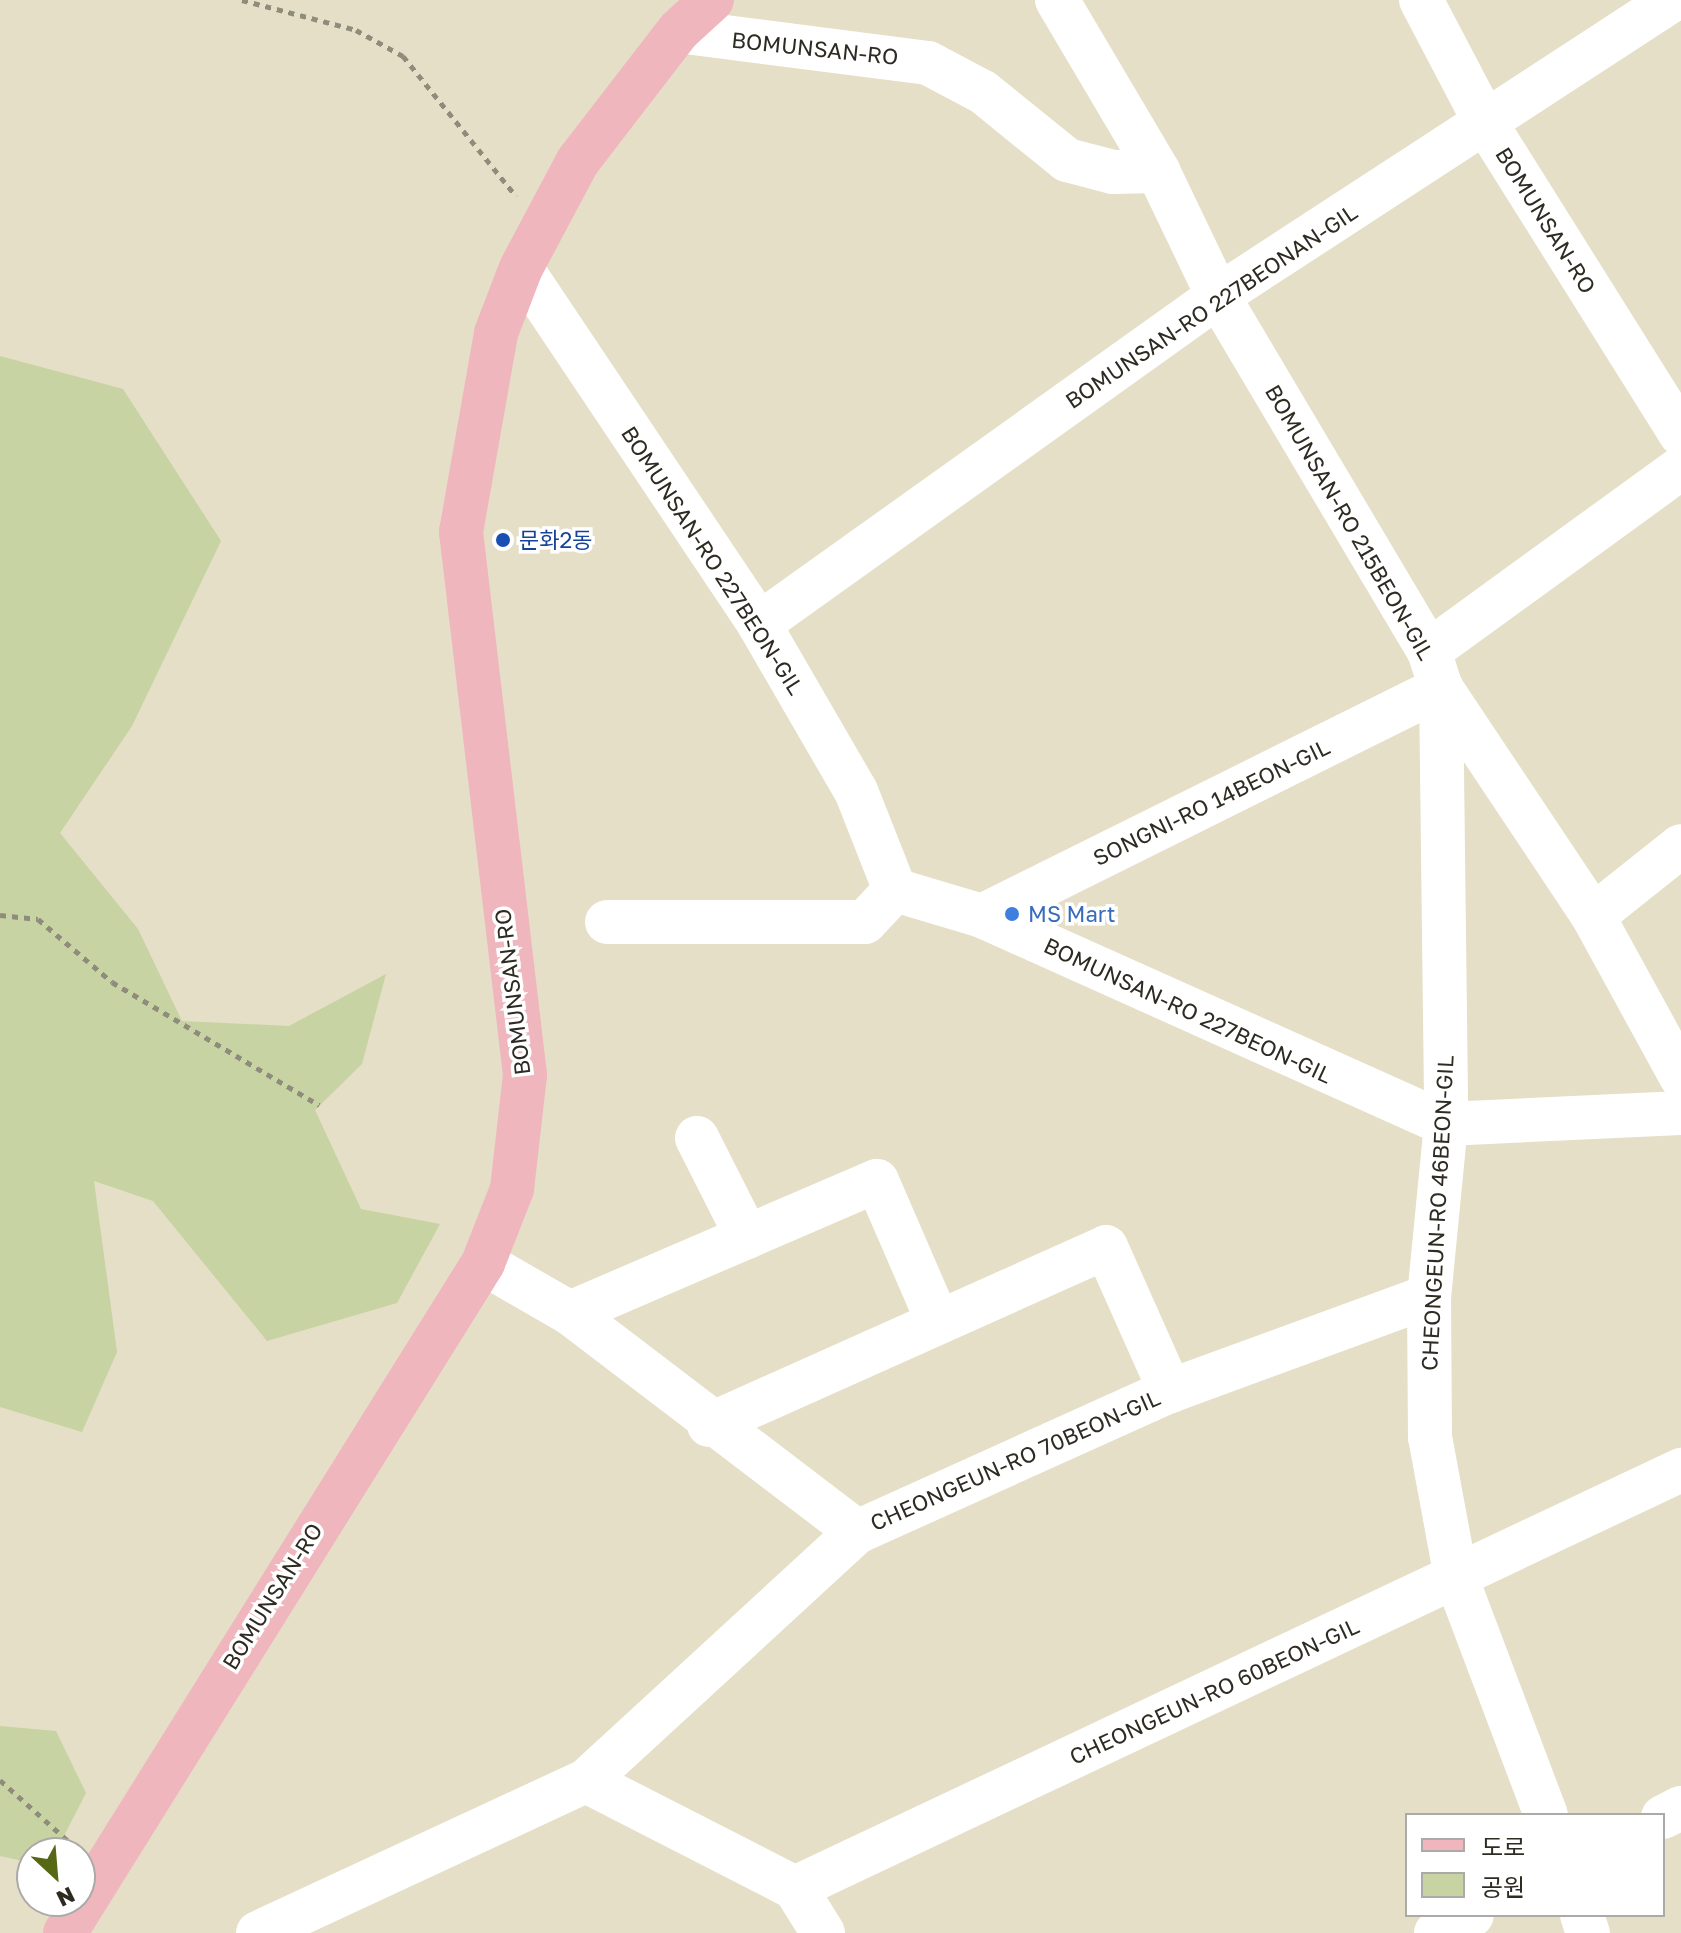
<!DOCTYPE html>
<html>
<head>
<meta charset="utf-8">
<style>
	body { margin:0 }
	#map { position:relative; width:1681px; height:1933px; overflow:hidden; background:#e5dfc7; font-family:"Golos Text","Noto Sans KR",sans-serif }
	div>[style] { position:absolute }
	.green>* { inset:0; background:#c7d3a2 }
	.path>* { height:5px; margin-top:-2.5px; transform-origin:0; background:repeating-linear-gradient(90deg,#908c7b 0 6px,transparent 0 12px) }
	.minor>* { height:44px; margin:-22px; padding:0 22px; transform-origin:22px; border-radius:22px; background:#fff }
	.major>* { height:44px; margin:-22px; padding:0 22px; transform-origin:22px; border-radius:22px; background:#f0b6be }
	.dots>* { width:22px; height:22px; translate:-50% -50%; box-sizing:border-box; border:4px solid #fff; border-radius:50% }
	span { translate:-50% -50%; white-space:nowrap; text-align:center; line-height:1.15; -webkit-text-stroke:7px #fff; paint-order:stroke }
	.street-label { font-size:22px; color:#2d2b22 }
	.transit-label { font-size:22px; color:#164399 }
	.left { translate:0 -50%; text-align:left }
	.shop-label { font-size:22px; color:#366cbe }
	.legend { position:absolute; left:1405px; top:1813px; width:260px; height:104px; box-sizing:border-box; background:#fff; border:2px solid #abaaa7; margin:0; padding:10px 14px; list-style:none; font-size:24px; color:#2d2b22 }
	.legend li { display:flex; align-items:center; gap:16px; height:40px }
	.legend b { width:40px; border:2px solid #abaaa7 }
	.north { position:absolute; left:16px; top:1837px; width:80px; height:80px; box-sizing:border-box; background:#fff; border:2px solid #abaaa7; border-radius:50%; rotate:154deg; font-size:22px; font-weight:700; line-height:32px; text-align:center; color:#2d2b22 }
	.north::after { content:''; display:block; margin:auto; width:28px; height:36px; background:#566813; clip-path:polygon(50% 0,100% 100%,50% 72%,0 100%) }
</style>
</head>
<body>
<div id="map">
	<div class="green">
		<div style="clip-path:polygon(0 356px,123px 389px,221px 541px,132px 726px,60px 833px,138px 929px,182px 1021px,289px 1026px,386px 974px,362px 1064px,315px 1110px,361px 1209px,440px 1224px,397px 1303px,267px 1341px,153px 1201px,94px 1181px,117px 1352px,82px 1432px,0 1407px)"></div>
		<div style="clip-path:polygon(0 1726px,56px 1731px,86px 1793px,55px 1853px,32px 1853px,32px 1863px,0 1856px)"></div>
	</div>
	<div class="path">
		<div style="left:242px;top:0;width:118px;rotate:14.7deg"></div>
		<div style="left:356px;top:30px;width:54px;rotate:29deg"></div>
		<div style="left:403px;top:56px;width:180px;rotate:51.1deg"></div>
		<div style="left:0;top:915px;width:38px;rotate:6deg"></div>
		<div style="left:38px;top:919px;width:97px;rotate:40.4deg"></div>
		<div style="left:112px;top:982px;width:241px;rotate:30.7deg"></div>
		<div style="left:0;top:1780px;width:101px;rotate:41.8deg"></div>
	</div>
	<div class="minor">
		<div style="left:1057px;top:0;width:199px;rotate:59.4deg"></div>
		<div style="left:1158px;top:171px;width:139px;rotate:64.4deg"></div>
		<div style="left:1218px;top:296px;width:413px;rotate:59.3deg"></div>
		<div style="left:1429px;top:651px;width:39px;rotate:72deg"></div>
		<div style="left:1441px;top:688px;width:274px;rotate:56.3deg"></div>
		<div style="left:1593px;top:916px;width:183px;rotate:61.3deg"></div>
		<div style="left:1421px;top:0;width:138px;rotate:62.3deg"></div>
		<div style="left:1485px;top:122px;width:368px;rotate:57.9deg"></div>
		<div style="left:678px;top:31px;width:252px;rotate:7.3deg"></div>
		<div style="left:928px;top:63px;width:62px;rotate:27.8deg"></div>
		<div style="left:983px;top:92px;width:108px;rotate:39deg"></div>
		<div style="left:1067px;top:160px;width:48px;rotate:14.6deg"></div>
		<div style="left:1113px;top:172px;width:45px;rotate:-1.3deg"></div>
		<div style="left:521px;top:268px;width:428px;rotate:56.2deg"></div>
		<div style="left:759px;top:624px;width:193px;rotate:59.9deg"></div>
		<div style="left:856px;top:791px;width:106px;rotate:68.5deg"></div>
		<div style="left:759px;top:624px;width:564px;rotate:-35.55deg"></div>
		<div style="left:1218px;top:296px;width:542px;rotate:-33.1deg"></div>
		<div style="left:1429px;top:651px;width:311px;rotate:-36deg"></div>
		<div style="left:895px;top:890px;width:91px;rotate:16.6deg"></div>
		<div style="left:982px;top:916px;width:508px;rotate:24.15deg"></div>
		<div style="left:1446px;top:1124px;width:235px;rotate:-2.7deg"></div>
		<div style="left:982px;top:916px;width:513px;rotate:-26.42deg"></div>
		<div style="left:1441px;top:688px;width:436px;rotate:89.3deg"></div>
		<div style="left:1446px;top:1124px;width:173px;rotate:95.6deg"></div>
		<div style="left:1429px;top:1296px;width:141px;rotate:89.6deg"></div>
		<div style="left:1430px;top:1437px;width:142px;rotate:79.5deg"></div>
		<div style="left:1456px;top:1577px;width:254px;rotate:69.3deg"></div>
		<div style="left:1593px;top:916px;width:112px;rotate:-38.5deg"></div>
		<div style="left:607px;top:922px;width:258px"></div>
		<div style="left:865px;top:922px;width:44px;rotate:-46.8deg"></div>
		<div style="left:697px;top:1138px;width:111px;rotate:63.2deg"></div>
		<div style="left:483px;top:1263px;width:100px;rotate:29.9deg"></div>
		<div style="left:570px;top:1313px;width:361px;rotate:37.3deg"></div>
		<div style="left:570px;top:1313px;width:334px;rotate:-23.3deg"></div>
		<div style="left:877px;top:1181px;width:154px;rotate:66.6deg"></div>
		<div style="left:709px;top:1425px;width:435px;rotate:-24.1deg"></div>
		<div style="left:1106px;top:1247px;width:158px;rotate:66deg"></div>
		<div style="left:586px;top:1781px;width:235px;rotate:27.1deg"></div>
		<div style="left:1663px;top:1817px;width:20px;rotate:-27deg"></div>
		<div style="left:795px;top:1888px;width:980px;rotate:-25.26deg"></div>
		<div style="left:795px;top:1888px;width:53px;rotate:58.1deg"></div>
		<div style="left:1582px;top:1915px;width:19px;rotate:72deg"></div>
		<div style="left:258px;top:1933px;width:362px;rotate:-24.9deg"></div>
		<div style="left:586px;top:1781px;width:368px;rotate:-42.6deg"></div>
		<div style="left:857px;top:1532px;width:343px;rotate:-24.3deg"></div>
		<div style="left:1170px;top:1391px;width:276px;rotate:-20.1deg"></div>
		<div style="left:1436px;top:1933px;width:40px;rotate:-26.6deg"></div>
	</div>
	<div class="major">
		<div style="left:65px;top:1933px;width:790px;rotate:-58.04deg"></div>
		<div style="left:483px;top:1263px;width:79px;rotate:-68.6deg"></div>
		<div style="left:512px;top:1189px;width:115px;rotate:-83.5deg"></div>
		<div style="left:525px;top:1075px;width:547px;rotate:-96.72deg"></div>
		<div style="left:461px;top:532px;width:202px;rotate:-80deg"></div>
		<div style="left:496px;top:333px;width:70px;rotate:-69deg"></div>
		<div style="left:521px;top:268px;width:121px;rotate:-62deg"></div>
		<div style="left:578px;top:161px;width:164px;rotate:-52.4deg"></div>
		<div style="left:678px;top:31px;width:46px;rotate:-42.4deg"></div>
	</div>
	<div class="dots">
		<div style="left:503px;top:540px;background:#1a4fb4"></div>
		<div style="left:1012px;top:914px;background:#3f7fe0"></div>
	</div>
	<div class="street-label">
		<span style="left:815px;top:48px;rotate:6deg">BOMUNSAN-RO</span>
		<span style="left:1546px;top:220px;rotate:58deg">BOMUNSAN-RO</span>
		<span style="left:1211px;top:306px;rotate:-34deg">BOMUNSAN-RO 227BEONAN-GIL</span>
		<span style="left:1350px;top:522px;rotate:60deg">BOMUNSAN-RO 215BEON-GIL</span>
		<span style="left:713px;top:560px;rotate:57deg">BOMUNSAN-RO 227BEON-GIL</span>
		<span style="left:1211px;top:802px;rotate:-26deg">SONGNI-RO 14BEON-GIL</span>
		<span style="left:512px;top:992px;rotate:-97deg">BOMUNSAN-RO</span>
		<span style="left:1188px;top:1010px;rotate:25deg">BOMUNSAN-RO 227BEON-GIL</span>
		<span style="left:1437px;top:1213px;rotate:-87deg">CHEONGEUN-RO 46BEON-GIL</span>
		<span style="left:1015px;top:1460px;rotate:-24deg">CHEONGEUN-RO 70BEON-GIL</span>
		<span style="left:272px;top:1596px;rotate:-58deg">BOMUNSAN-RO</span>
		<span style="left:1214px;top:1691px;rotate:-25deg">CHEONGEUN-RO 60BEON-GIL</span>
	</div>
	<div class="transit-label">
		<span class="left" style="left:519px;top:540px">문화2동</span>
	</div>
	<div class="shop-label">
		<span class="left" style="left:1028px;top:914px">MS Mart</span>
	</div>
	<ul class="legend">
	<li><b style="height:10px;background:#f0b6be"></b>도로</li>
	<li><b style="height:22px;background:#c7d3a2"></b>공원</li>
	</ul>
	<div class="north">N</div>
</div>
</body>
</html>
